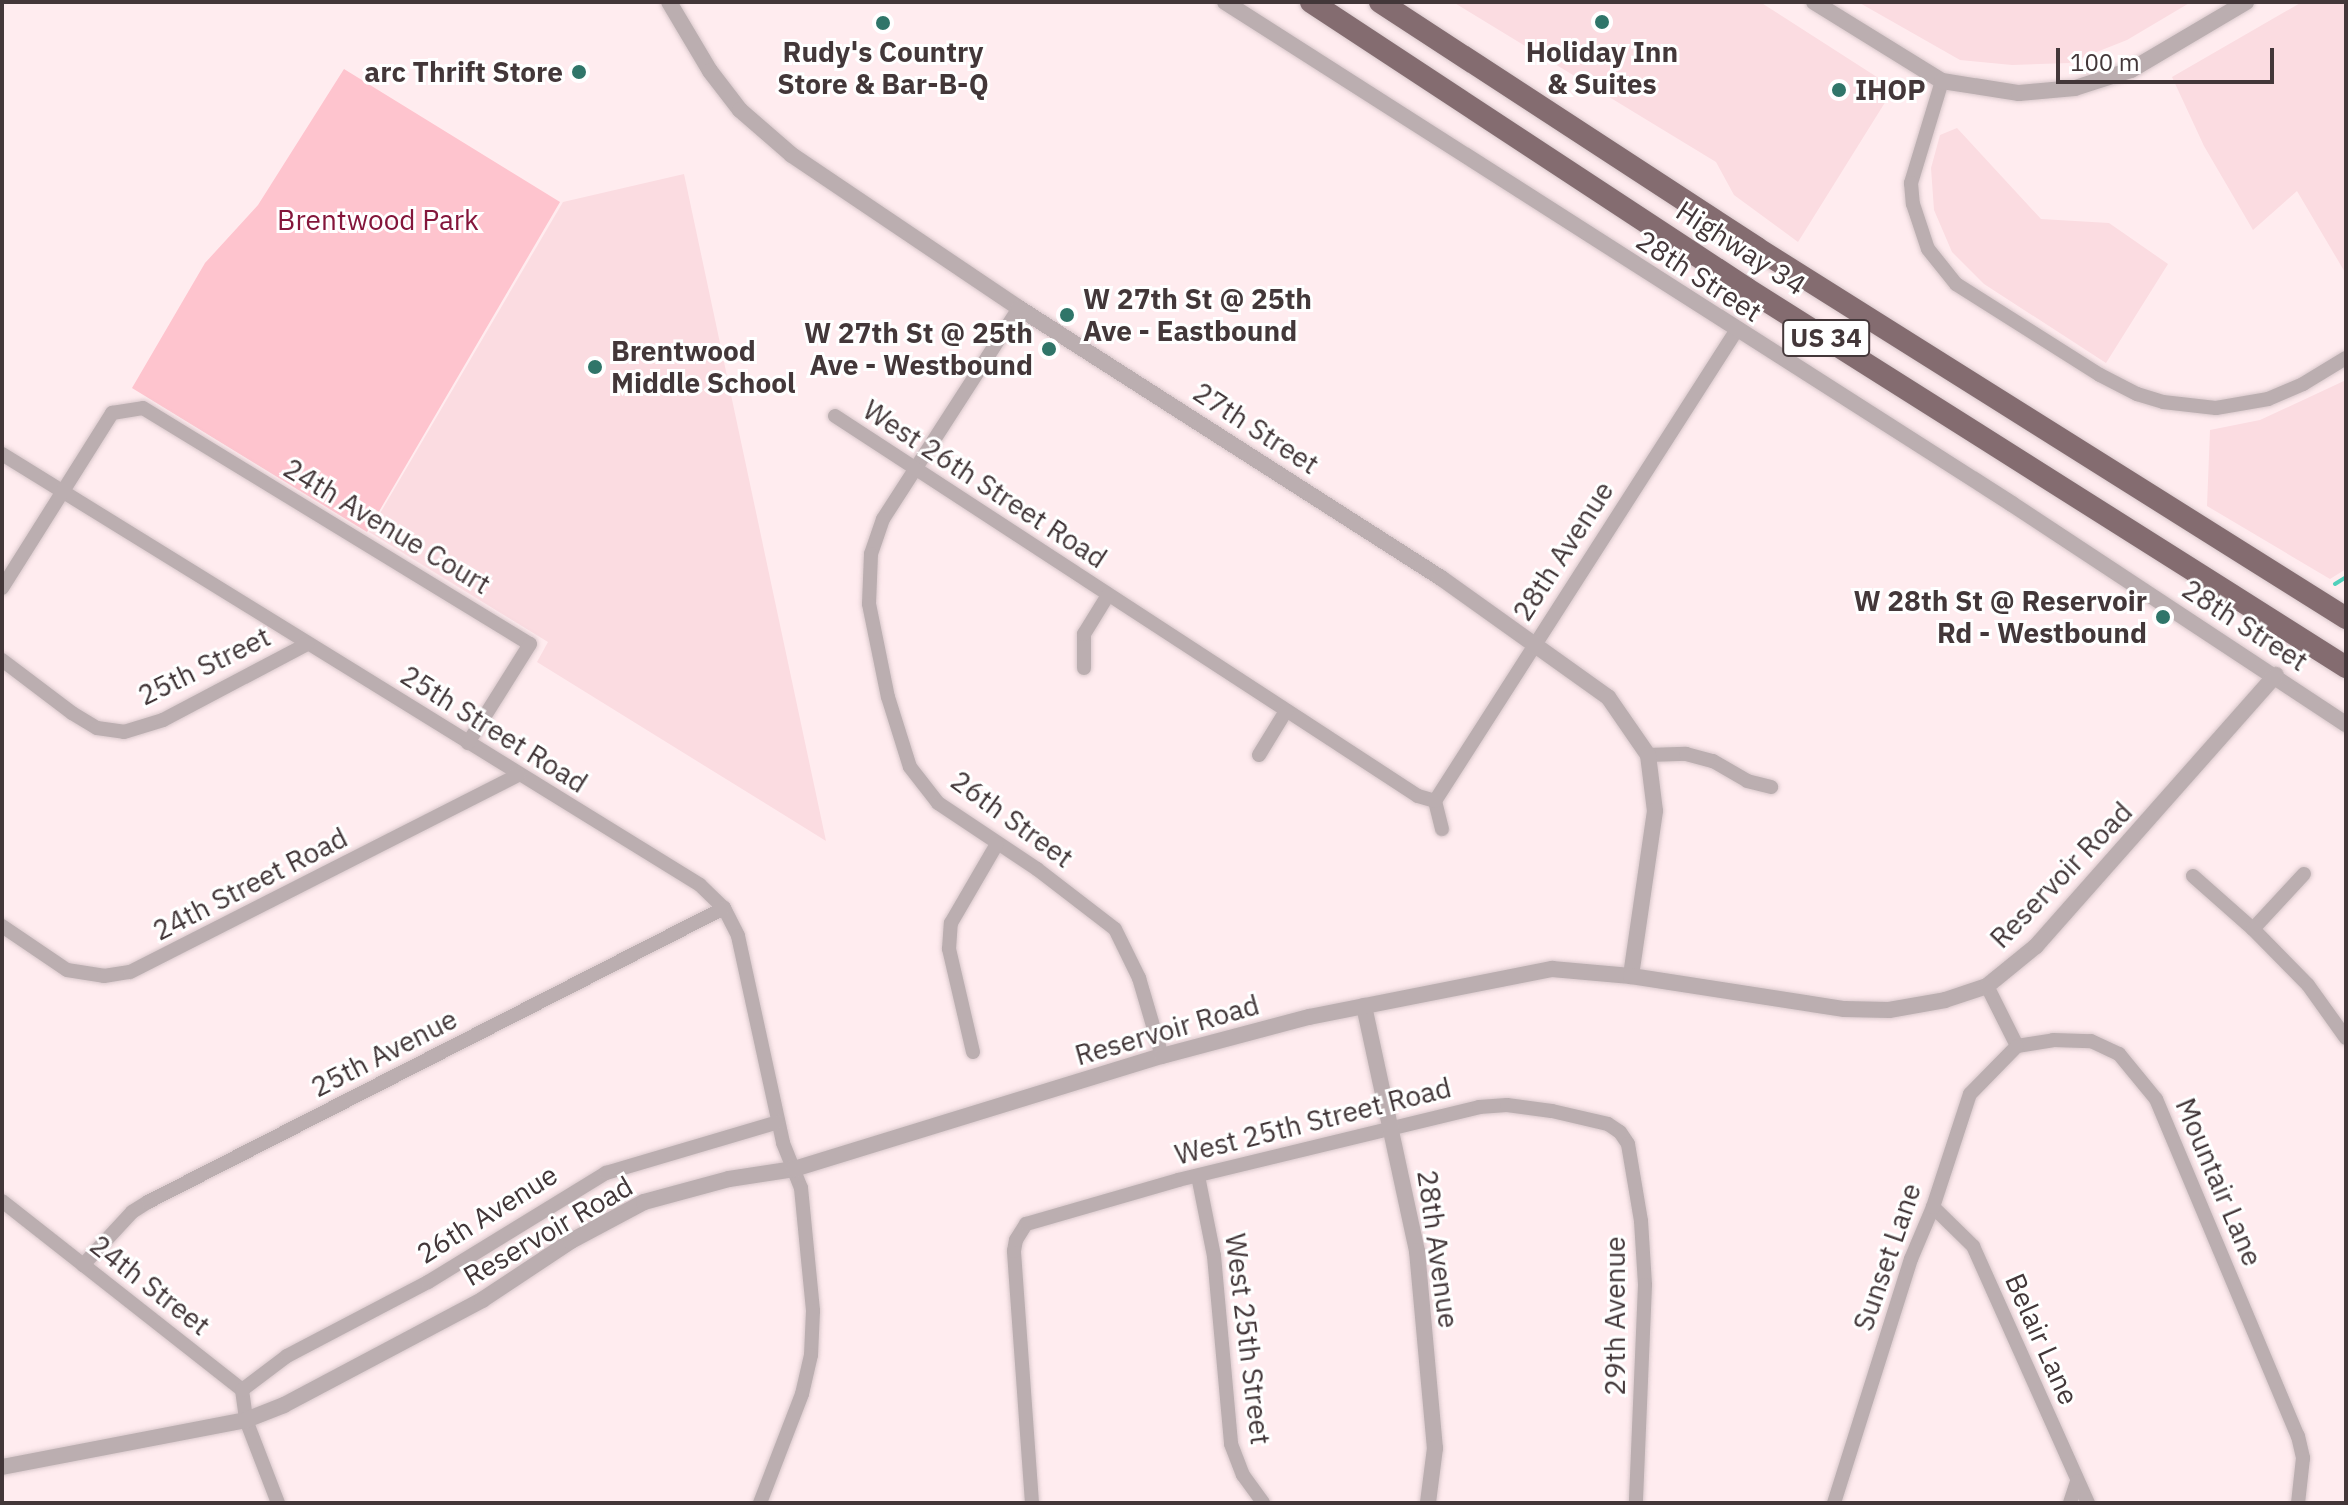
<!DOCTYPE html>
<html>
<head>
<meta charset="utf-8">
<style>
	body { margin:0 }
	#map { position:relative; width:2348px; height:1505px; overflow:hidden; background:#ffecef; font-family:"IBM Plex Sans",sans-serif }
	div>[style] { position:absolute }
	.built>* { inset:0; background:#fbdce1 }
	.green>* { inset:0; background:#fec4ce }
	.stream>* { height:4px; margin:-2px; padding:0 2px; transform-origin:2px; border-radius:2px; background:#51d0bb }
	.roads { filter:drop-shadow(0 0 2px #d9c8cb) drop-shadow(0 0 2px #d9c8cb) }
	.minor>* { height:14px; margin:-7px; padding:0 7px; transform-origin:7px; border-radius:7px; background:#bbaeb0 }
	.tertiary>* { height:16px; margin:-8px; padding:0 8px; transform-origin:8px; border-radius:8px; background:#bbaeb0 }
	.trunk>* { height:22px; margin:-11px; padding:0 11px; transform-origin:11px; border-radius:11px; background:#846c70 }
	.dots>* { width:22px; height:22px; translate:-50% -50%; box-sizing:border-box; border:4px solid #fff; border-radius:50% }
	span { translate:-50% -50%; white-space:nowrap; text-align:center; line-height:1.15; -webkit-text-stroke:6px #fff; paint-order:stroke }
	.shield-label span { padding:2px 6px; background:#fff; border:2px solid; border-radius:6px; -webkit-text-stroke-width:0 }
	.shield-label { font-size:26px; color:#433739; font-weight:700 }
	.poi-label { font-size:28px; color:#433739; font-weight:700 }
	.right { translate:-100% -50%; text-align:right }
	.left { translate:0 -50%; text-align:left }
	.park-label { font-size:28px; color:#84163b }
	.street-label { font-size:28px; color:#433739 }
	.frame { position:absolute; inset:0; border:4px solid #433739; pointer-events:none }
	.scale { position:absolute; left:2056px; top:48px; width:218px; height:36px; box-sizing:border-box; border:4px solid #433739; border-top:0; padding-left:10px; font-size:24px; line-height:28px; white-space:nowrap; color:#433739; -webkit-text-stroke:6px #fff; paint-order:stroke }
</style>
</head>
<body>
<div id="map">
	<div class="built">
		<div style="clip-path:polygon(1453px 2px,1760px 2px,1894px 88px,1798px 242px,1734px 195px,1716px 162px)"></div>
		<div style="clip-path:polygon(1858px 2px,2191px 2px,2127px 40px,2069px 63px,2012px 65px,1960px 60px)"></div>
		<div style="clip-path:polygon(2302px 2px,2346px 2px,2346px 274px,2297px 191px,2253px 230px,2204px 146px,2172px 77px)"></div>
		<div style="clip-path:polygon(1957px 128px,2041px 219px,2109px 223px,2168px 264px,2106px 363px,1984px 284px,1952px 252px,1934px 210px,1931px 168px,1940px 135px)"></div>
		<div style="clip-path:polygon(684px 174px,826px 841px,537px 662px,548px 642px,369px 532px,563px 202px)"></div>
		<div style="clip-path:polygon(2346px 380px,2346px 569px,2330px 579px,2207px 506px,2210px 430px,2260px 420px)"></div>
	</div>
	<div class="green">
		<div style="clip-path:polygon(344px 69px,560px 202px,367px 532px,132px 388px,205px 263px,258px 205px)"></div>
	</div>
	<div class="stream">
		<div style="left:2335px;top:584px;width:13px;rotate:-32deg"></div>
	</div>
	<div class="roads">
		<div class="minor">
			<div style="left:1942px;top:81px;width:107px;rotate:106.9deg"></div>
			<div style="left:1911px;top:183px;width:21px;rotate:85deg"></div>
			<div style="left:1913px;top:204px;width:47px;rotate:71.6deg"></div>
			<div style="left:1928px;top:249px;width:45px;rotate:51.3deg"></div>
			<div style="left:1956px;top:284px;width:170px;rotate:32.3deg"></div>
			<div style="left:2100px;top:375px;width:42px;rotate:27.2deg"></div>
			<div style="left:2137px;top:394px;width:27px;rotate:17deg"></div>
			<div style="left:2163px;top:402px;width:53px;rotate:6.5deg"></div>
			<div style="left:2216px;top:408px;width:53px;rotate:-9.8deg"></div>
			<div style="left:2268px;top:399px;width:38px;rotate:-23deg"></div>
			<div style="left:2303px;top:384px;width:50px;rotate:-31.2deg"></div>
			<div style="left:1019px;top:308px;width:251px;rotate:122.8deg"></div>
			<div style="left:883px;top:519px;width:37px;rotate:109deg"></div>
			<div style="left:871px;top:554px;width:50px;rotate:92.3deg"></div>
			<div style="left:869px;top:604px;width:95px;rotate:78.5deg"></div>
			<div style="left:888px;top:697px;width:73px;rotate:72.6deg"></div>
			<div style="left:910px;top:767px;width:46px;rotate:52.1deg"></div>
			<div style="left:938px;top:803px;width:119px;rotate:33.7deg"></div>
			<div style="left:1037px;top:869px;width:98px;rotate:37.6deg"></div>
			<div style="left:1115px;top:929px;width:55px;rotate:63.9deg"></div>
			<div style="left:1139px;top:978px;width:81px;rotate:73.6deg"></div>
			<div style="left:835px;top:416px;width:696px;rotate:33.1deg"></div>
			<div style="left:1418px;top:796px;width:18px;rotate:16deg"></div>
			<div style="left:1435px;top:801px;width:29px;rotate:76deg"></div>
			<div style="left:2px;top:454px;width:820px;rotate:31.69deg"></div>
			<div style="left:700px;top:885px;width:33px;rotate:44deg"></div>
			<div style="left:724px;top:908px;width:31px;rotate:63deg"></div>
			<div style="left:738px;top:936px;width:212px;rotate:77.7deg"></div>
			<div style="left:783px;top:1143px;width:48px;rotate:68.2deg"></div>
			<div style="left:801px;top:1188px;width:124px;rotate:84.4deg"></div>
			<div style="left:813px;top:1311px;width:44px;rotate:92.6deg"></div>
			<div style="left:811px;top:1355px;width:40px;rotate:103deg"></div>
			<div style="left:802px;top:1394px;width:117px;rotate:111.1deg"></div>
			<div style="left:2px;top:588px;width:207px;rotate:-57.8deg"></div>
			<div style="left:112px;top:413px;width:31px;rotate:-9deg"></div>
			<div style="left:143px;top:408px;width:453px;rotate:31.4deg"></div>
			<div style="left:530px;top:644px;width:117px;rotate:122.1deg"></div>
			<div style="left:2px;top:660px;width:88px;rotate:37.1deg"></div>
			<div style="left:72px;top:713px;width:29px;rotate:31deg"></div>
			<div style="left:97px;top:728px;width:27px;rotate:8deg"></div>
			<div style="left:124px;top:732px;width:41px;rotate:-17.1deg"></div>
			<div style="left:163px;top:720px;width:163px;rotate:-27.8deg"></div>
			<div style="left:1084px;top:668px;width:34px;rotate:-90deg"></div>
			<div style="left:1084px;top:634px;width:46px;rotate:-58.4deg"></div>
			<div style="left:1259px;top:755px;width:52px;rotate:-58.5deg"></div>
			<div style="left:1648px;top:755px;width:38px;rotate:-2deg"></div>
			<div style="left:1686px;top:754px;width:28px;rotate:15deg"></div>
			<div style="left:1713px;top:761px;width:39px;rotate:30deg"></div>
			<div style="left:1747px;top:781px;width:25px;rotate:14deg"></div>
			<div style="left:1435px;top:801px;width:558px;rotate:-57.36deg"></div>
			<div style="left:2193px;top:876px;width:80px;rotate:41.5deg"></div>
			<div style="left:2253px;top:929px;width:78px;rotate:45.5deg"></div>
			<div style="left:2308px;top:985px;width:65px;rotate:54.4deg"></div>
			<div style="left:2px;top:926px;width:78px;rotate:34.1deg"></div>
			<div style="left:67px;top:970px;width:37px;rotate:9deg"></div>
			<div style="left:104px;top:976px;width:26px;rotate:-9deg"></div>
			<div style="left:130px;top:972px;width:436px;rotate:-26.9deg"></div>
			<div style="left:2253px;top:929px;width:75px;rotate:-47.2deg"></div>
			<div style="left:1987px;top:986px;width:67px;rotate:63.4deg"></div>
			<div style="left:2017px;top:1046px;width:36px;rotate:-9deg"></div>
			<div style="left:2053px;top:1040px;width:38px;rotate:2deg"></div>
			<div style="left:2091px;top:1041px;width:31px;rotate:25deg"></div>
			<div style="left:2119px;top:1054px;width:58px;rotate:50.6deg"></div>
			<div style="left:2156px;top:1099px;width:366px;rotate:67.2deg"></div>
			<div style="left:2298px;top:1436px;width:23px;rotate:77deg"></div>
			<div style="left:2303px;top:1458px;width:45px;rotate:96.3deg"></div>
			<div style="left:973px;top:1052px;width:106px;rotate:-103.1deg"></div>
			<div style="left:949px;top:949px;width:26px;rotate:-86deg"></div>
			<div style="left:951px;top:923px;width:91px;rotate:-59.8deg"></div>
			<div style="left:1198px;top:1176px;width:82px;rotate:78.7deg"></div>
			<div style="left:1214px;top:1256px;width:189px;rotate:84.8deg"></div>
			<div style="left:1231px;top:1444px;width:33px;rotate:69deg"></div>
			<div style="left:1243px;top:1475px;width:34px;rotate:54deg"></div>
			<div style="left:2px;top:1201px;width:305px;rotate:38.2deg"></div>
			<div style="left:242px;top:1390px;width:30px;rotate:82deg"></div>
			<div style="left:246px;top:1420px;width:89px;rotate:68.9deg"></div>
			<div style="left:1933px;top:1207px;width:56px;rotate:44.3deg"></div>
			<div style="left:1973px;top:1246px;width:282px;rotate:65.9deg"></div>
			<div style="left:83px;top:1265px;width:72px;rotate:-47.2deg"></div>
			<div style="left:132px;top:1212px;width:19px;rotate:-32deg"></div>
			<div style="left:148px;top:1202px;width:647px;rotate:-27.04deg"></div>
			<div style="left:242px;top:1390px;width:56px;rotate:-37.1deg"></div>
			<div style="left:287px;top:1356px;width:159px;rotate:-27.7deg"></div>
			<div style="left:428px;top:1282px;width:209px;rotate:-31.5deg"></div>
			<div style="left:606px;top:1173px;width:179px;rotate:-16.5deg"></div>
			<div style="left:1032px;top:1503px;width:253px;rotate:-94.1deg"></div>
			<div style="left:1014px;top:1251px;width:11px;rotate:-80deg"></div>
			<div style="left:1016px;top:1240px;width:19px;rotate:-58deg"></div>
			<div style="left:1026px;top:1224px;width:158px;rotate:-16.1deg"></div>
			<div style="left:1178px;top:1180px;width:310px;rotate:-13.6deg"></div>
			<div style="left:1479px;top:1107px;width:28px;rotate:-4deg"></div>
			<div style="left:1507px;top:1105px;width:45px;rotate:7.6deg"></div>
			<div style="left:1552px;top:1111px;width:57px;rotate:13.1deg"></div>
			<div style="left:1608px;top:1124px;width:14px;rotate:34deg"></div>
			<div style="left:1620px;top:1132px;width:14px;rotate:56deg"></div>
			<div style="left:1628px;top:1144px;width:78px;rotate:80.4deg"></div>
			<div style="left:1641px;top:1221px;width:64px;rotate:86.4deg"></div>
			<div style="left:1645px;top:1285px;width:218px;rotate:92.4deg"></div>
			<div style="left:1834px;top:1503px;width:256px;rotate:-72.5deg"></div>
			<div style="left:1911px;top:1259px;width:56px;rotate:-67.1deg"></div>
			<div style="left:1933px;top:1207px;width:119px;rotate:-71.9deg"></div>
			<div style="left:1970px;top:1094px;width:67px;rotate:-45.6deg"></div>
			<div style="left:2070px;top:1503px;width:23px;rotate:-72deg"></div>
		</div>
		<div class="tertiary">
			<div style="left:669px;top:2px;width:80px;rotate:59.3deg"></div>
			<div style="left:710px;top:71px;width:49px;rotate:52.4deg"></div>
			<div style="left:740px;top:110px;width:69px;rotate:40.9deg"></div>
			<div style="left:792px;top:155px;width:274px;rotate:34deg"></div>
			<div style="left:1019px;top:308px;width:501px;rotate:32.61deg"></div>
			<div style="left:1441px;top:578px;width:205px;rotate:35.5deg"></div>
			<div style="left:1608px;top:697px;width:70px;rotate:55.4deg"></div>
			<div style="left:1648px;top:755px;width:56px;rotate:82.9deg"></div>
			<div style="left:1655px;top:811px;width:167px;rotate:98.3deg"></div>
			<div style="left:1225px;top:2px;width:933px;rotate:32.53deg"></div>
			<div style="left:2012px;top:504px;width:400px;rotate:33.4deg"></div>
			<div style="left:1814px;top:2px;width:150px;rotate:31.7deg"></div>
			<div style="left:1942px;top:81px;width:78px;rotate:8.9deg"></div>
			<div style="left:2019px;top:93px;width:56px;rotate:-5.1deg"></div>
			<div style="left:2075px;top:88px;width:59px;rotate:-17.8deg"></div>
			<div style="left:2131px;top:70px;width:134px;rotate:-30.6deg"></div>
			<div style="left:1364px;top:1006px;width:251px;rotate:77.8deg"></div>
			<div style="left:1417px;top:1251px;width:198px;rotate:84.8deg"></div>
			<div style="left:1435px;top:1448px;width:55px;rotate:97.3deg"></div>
			<div style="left:2px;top:1467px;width:248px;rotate:-10.9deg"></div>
			<div style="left:246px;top:1420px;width:41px;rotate:-21.5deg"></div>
			<div style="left:284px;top:1405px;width:224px;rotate:-27.9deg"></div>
			<div style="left:482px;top:1300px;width:107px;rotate:-33.5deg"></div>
			<div style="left:571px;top:1241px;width:83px;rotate:-28.1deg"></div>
			<div style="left:644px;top:1202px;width:88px;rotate:-15.1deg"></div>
			<div style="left:729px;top:1179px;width:66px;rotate:-8.7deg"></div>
			<div style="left:794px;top:1169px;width:385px;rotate:-17.1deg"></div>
			<div style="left:1162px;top:1056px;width:152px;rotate:-14.9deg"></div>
			<div style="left:1309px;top:1017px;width:248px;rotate:-11.2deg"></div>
			<div style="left:1552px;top:969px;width:79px;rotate:5.1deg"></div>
			<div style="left:1631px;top:976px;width:216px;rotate:8.8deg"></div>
			<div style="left:1844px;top:1009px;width:45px;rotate:1.3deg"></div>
			<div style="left:1889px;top:1010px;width:57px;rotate:-10.1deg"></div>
			<div style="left:1945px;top:1000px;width:44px;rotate:-18.4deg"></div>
			<div style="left:1987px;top:986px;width:63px;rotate:-39.2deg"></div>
			<div style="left:2036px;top:946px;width:362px;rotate:-48.5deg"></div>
		</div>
		<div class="trunk">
			<div style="left:1311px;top:2px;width:521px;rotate:33.32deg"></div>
			<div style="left:1746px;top:288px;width:710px;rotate:32.28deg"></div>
			<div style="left:1380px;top:2px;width:450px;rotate:33.1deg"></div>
			<div style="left:1757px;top:248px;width:696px;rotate:32.14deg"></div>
		</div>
	</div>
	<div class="dots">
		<div style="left:1602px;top:22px;background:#307569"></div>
		<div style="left:883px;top:23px;background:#307569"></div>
		<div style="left:579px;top:72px;background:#307569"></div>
		<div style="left:1839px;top:90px;background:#307569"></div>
		<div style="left:1067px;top:315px;background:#307569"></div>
		<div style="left:1049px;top:349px;background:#307569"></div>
		<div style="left:595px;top:367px;background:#307569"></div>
		<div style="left:2163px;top:617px;background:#307569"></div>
	</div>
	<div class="shield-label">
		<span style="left:1826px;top:338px">US 34</span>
	</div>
	<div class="poi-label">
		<span style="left:883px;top:68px">Rudy's Country<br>Store &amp; Bar-B-Q</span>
		<span style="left:1602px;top:68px">Holiday Inn<br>&amp; Suites</span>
		<span class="right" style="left:563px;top:72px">arc Thrift Store</span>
		<span class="left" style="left:1855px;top:90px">IHOP</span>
		<span class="left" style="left:1083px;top:315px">W 27th St @ 25th<br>Ave - Eastbound</span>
		<span class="right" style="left:1033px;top:349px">W 27th St @ 25th<br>Ave - Westbound</span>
		<span class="left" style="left:611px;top:367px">Brentwood<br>Middle School</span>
		<span class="right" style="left:2147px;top:617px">W 28th St @ Reservoir<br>Rd - Westbound</span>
	</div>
	<div class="park-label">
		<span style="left:378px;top:220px">Brentwood Park</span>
	</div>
	<div class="street-label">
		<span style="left:1741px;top:248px;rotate:33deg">Highway 34</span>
		<span style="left:1699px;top:276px;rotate:33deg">28th Street</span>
		<span style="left:1256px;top:428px;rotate:33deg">27th Street</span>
		<span style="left:985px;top:484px;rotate:33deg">West 26th Street Road</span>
		<span style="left:387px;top:526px;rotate:31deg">24th Avenue Court</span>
		<span style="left:1563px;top:551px;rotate:-57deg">28th Avenue</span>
		<span style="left:2245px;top:625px;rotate:33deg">28th Street</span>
		<span style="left:204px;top:666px;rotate:-26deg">25th Street</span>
		<span style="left:494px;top:729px;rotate:32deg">25th Street Road</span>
		<span style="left:1012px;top:819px;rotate:36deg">26th Street</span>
		<span style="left:2061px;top:875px;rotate:-46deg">Reservoir Road</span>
		<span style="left:250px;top:884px;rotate:-27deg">24th Street Road</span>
		<span style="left:1167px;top:1030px;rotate:-16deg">Reservoir Road</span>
		<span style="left:384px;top:1053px;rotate:-27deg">25th Avenue</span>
		<span style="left:1313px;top:1121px;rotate:-14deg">West 25th Street Road</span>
		<span style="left:2219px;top:1182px;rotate:67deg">Mountair Lane</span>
		<span style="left:487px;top:1214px;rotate:-32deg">26th Avenue</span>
		<span style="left:548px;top:1231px;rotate:-30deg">Reservoir Road</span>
		<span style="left:1438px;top:1249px;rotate:82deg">28th Avenue</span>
		<span style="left:1887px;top:1257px;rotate:-71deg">Sunset Lane</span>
		<span style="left:150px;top:1285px;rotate:38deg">24th Street</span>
		<span style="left:1615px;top:1316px;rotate:-90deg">29th Avenue</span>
		<span style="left:1248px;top:1339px;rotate:83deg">West 25th Street</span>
		<span style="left:2042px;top:1339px;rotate:66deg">Belair Lane</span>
	</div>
	<div class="frame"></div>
	<div class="scale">100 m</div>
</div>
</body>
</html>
